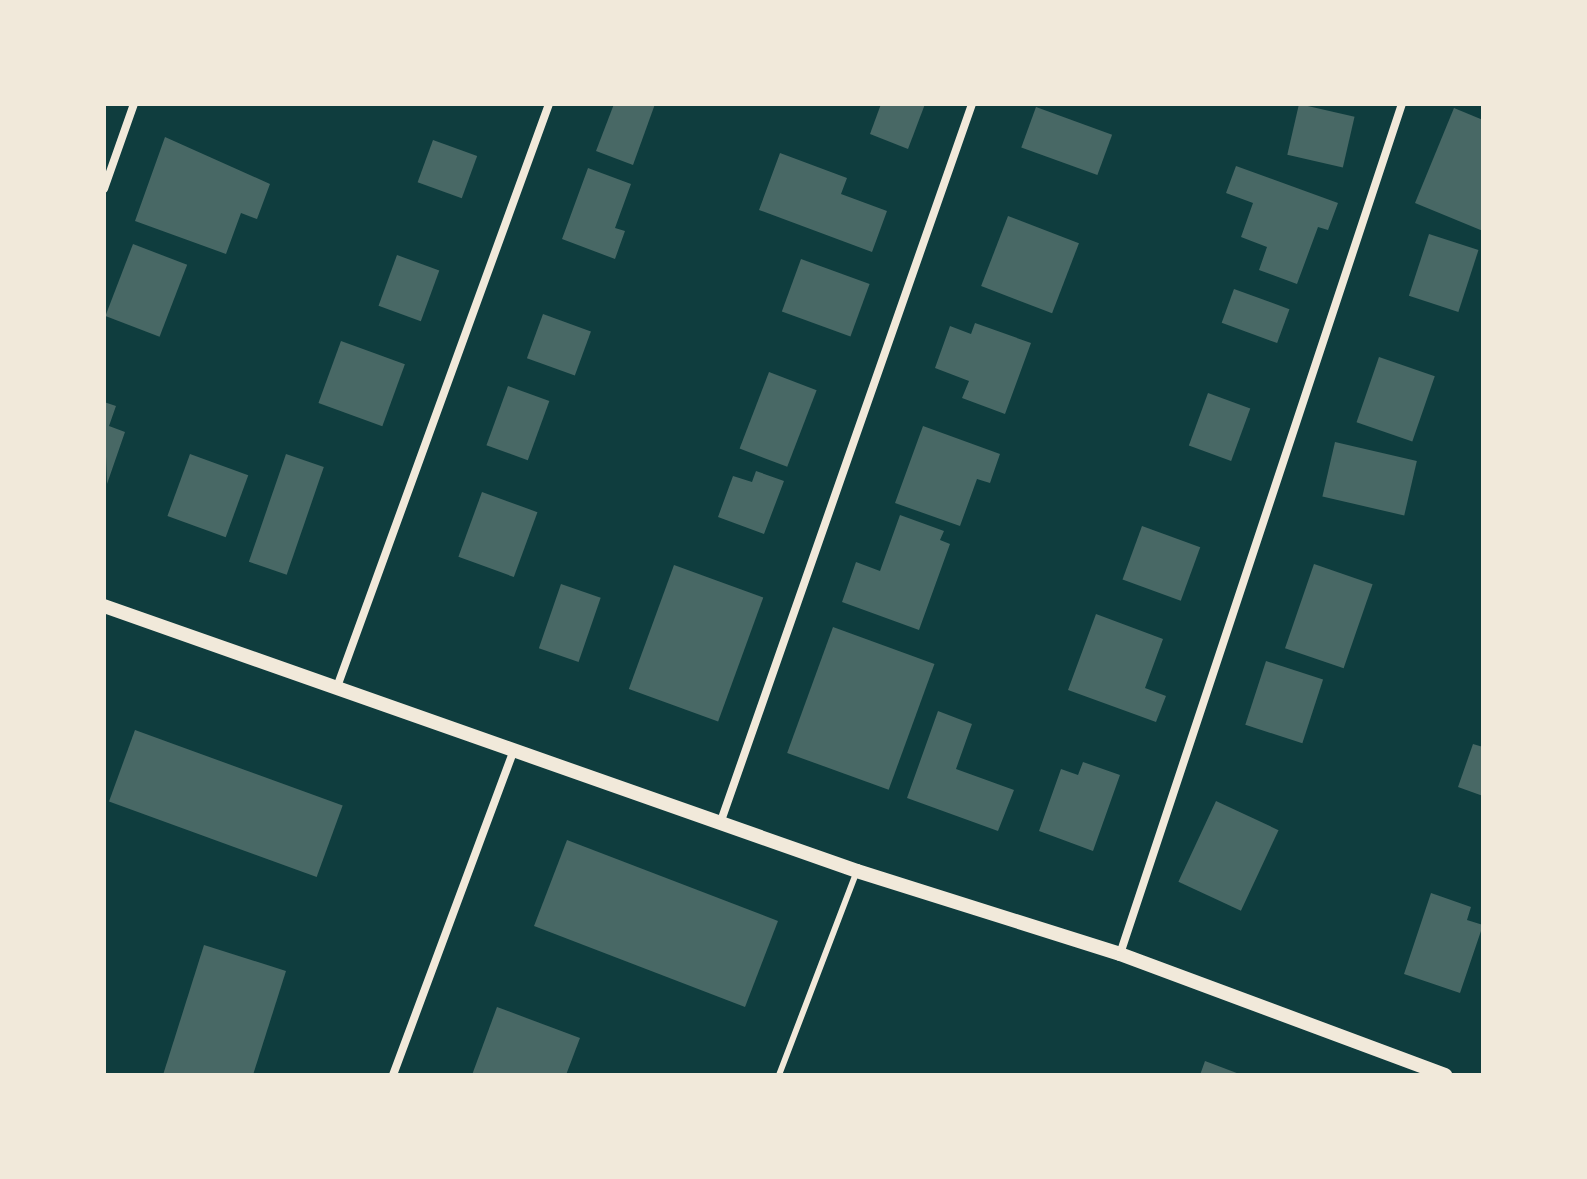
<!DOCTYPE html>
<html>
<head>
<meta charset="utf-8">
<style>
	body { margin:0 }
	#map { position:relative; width:1587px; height:1179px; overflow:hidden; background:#0f3d3e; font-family:"Noto Serif",serif }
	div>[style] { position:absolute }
	.building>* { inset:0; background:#486865; transform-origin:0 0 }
	.service>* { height:6px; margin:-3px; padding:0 3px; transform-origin:3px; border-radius:3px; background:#f1e9da }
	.minor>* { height:8px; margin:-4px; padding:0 4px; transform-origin:4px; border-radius:4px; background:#f1e9da }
	.tertiary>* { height:14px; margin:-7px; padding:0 7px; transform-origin:7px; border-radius:7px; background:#f1e9da }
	span { translate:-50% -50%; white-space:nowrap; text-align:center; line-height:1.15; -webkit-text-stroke:8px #f1e9da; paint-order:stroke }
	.frame { position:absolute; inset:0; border:106px solid #f1e9da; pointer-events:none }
</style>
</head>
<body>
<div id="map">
	<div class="building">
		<div style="clip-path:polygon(614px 104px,655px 104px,633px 165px,596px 151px)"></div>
		<div style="clip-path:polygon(881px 104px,925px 104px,908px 149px,870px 134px)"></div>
		<div style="left:1299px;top:104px;width:57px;height:52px;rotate:13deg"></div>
		<div style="left:1036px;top:107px;width:81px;height:43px;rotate:20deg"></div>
		<div style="clip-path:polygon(1454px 108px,1483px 120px,1483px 231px,1415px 203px)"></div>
		<div style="clip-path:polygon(165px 137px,270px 184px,257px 219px,241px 213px,226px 254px,135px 221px)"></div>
		<div style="left:433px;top:140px;width:47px;height:45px;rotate:20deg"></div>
		<div style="clip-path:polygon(780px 153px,847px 178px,841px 194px,887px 211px,872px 252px,759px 210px)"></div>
		<div style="clip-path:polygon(1236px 166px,1338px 203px,1328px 230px,1318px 227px,1297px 284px,1259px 270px,1267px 247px,1241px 237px,1253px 203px,1226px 193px)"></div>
		<div style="clip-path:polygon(588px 168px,631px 184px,615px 228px,625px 231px,615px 259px,562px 239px)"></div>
		<div style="left:1008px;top:216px;width:76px;height:75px;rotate:21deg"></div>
		<div style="left:1429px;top:234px;width:52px;height:65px;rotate:18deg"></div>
		<div style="left:133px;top:244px;width:58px;height:77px;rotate:21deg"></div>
		<div style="left:397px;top:255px;width:45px;height:54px;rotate:20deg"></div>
		<div style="left:801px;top:259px;width:73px;height:56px;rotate:20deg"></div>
		<div style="left:1234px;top:289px;width:59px;height:36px;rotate:20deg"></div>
		<div style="left:543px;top:314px;width:51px;height:47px;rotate:20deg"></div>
		<div style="clip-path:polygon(975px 323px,1031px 343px,1005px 414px,962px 398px,969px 381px,935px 368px,950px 326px,971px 334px)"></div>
		<div style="left:341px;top:341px;width:68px;height:66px;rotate:20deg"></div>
		<div style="left:1379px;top:357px;width:59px;height:69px;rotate:19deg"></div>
		<div style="left:769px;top:372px;width:51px;height:82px;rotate:21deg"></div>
		<div style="left:508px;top:386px;width:44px;height:63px;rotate:20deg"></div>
		<div style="left:1208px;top:393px;width:45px;height:56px;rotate:20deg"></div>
		<div style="clip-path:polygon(104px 402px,116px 406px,109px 426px,125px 432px,107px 484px)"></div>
		<div style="clip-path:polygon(923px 426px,1000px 454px,990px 483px,977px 479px,960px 526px,895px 503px)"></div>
		<div style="left:1335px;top:442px;width:84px;height:56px;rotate:13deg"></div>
		<div style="left:190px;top:454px;width:62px;height:66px;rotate:20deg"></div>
		<div style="left:286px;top:454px;width:40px;height:114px;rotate:19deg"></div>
		<div style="clip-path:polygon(756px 471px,784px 481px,764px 534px,718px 517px,733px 476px,752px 482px)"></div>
		<div style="left:482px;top:492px;width:59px;height:69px;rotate:20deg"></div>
		<div style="clip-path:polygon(900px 515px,944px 531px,940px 540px,950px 544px,919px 630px,842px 602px,856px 562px,880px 571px)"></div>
		<div style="left:1142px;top:526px;width:62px;height:57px;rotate:20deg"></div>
		<div style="left:1314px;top:564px;width:62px;height:89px;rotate:19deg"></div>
		<div style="left:674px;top:565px;width:95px;height:132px;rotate:20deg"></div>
		<div style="left:561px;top:584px;width:42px;height:68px;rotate:19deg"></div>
		<div style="clip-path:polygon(1096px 614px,1163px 639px,1145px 688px,1166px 696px,1156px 722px,1068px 690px)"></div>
		<div style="left:833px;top:627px;width:108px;height:134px;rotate:20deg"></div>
		<div style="left:1266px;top:661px;width:60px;height:67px;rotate:18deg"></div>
		<div style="clip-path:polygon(938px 711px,972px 724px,956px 769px,1014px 790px,998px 831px,907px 798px)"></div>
		<div style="left:135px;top:730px;width:221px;height:76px;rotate:20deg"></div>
		<div style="clip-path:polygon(1473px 744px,1483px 747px,1483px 796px,1458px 787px)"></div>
		<div style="clip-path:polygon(1083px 762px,1120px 775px,1093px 851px,1039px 831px,1061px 769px,1078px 775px)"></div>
		<div style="left:1216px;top:801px;width:69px;height:89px;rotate:25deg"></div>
		<div style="left:567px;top:840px;width:226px;height:92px;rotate:21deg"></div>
		<div style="clip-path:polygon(1431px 893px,1471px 907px,1467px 920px,1483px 925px,1460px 993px,1404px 974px)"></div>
		<div style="clip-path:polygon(204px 945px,286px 971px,253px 1075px,163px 1075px)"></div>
		<div style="clip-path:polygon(497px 1007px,580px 1038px,566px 1075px,472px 1075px)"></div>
		<div style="clip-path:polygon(1205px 1061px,1242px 1075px,1200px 1075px)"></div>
	</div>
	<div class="service">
		<div style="left:779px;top:1075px;width:218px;rotate:-69.1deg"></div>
	</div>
	<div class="minor">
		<div style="left:104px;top:189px;width:90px;rotate:-70.6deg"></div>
		<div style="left:337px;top:687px;width:620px;rotate:-70.02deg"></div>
		<div style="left:722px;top:818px;width:757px;rotate:-70.7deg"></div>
		<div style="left:1120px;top:954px;width:896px;rotate:-71.65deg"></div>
		<div style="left:393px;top:1075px;width:348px;rotate:-69.6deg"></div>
	</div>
	<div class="tertiary">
		<div style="left:104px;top:606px;width:798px;rotate:19.39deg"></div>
		<div style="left:857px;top:871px;width:276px;rotate:17.5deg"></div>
		<div style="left:1120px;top:954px;width:347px;rotate:20.4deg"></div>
	</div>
	<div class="frame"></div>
</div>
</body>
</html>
